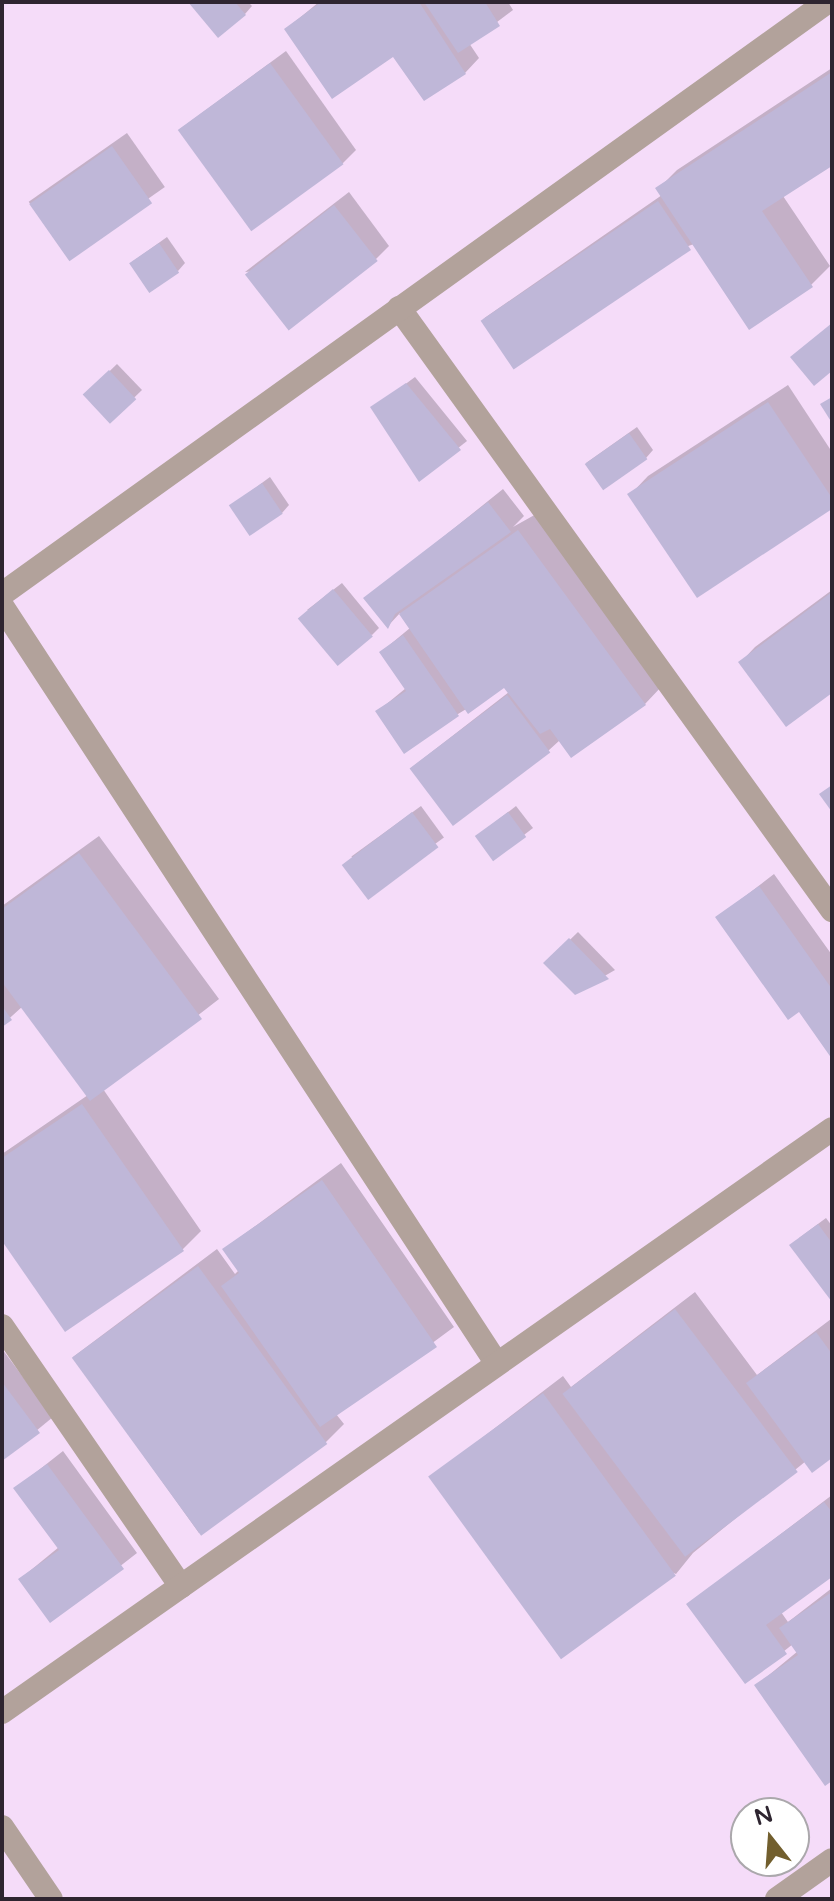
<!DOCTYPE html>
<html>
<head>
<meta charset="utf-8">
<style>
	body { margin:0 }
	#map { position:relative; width:834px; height:1901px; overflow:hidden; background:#f5dcf9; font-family:"Varela Round",sans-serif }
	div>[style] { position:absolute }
	.shadow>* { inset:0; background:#0003; transform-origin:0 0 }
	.building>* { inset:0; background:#bfb7d8; transform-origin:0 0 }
	.minor>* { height:24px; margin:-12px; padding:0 12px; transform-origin:12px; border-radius:12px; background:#b2a29b }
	span { translate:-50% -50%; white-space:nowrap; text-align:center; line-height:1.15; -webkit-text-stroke:6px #fff; paint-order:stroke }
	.frame { position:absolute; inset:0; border:4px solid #2e2530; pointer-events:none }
	.north { position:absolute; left:730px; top:1797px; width:80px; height:80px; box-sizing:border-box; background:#fff; border:2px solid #aba8ac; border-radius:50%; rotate:343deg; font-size:22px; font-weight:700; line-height:32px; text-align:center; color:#2e2530 }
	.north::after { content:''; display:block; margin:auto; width:28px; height:36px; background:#725f2e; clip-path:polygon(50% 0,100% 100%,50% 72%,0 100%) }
</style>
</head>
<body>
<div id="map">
	<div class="shadow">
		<div style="clip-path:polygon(191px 2px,248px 2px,252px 6px,245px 14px)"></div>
		<div style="clip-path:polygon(319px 2px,508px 2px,513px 10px,469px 43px,479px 58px,465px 73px,286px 29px)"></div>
		<div style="clip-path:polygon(286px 51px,356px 150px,342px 164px,180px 129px)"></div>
		<div style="clip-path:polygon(832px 68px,832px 164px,783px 196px,830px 266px,811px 285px,694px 244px,483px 319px,662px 195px,658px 189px,677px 170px)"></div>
		<div style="left:127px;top:133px;width:66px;height:120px;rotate:55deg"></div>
		<div style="clip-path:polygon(349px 192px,389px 246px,375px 260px,245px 272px)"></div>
		<div style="clip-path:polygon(167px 237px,185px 263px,178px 271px,132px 262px)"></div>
		<div style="left:117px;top:364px;width:36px;height:45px;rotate:46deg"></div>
		<div style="clip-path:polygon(415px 377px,467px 441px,419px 479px,373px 408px)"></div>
		<div style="clip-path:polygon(788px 385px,832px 452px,832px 507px,630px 495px,648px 476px)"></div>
		<div style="clip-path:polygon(637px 427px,653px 450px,646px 458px,586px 463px)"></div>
		<div style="clip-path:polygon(270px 477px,289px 505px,282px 513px,232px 505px)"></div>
		<div style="clip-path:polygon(503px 489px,524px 516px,513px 527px,538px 513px,663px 685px,645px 704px,560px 740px,548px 751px,411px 768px,509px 692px,504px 686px,458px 714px,378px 711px,406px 688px,381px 652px,410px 628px,400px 613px,388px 626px,366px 599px)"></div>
		<div style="clip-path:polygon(342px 583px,379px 628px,372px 635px,307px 610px)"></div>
		<div style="clip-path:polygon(832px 590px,832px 691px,741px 662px,755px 647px)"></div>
		<div style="left:421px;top:806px;width:39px;height:86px;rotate:54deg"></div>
		<div style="clip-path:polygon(516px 806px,533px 828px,494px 858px,486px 829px)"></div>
		<div style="clip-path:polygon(99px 836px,219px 999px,103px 1089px,201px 1231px,182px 1250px,2px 1237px,2px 1154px,88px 1095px,23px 1006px,2px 1025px,2px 906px)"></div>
		<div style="clip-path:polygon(774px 874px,832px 955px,832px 1056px,800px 1009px,718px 917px)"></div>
		<div style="clip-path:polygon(578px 932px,615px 970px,575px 993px,546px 963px)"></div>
		<div style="clip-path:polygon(341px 1163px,454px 1327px,336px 1414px,344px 1424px,325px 1443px,199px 1533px,73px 1357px,217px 1249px,235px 1274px,239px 1270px,224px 1249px)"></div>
		<div style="clip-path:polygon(826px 1218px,832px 1226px,832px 1299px,799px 1238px)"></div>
		<div style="clip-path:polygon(695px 1292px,757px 1375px,831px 1319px,832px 1455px,806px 1461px,693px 1553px,676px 1574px,431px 1477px,563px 1376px,571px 1387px)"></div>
		<div style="clip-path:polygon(2px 1349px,53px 1417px,2px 1459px)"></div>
		<div style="clip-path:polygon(63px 1451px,137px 1553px,51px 1620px,20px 1579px,59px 1547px,16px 1488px)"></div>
		<div style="clip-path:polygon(832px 1495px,832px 1575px,781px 1612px,788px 1622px,832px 1588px,832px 1779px,757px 1685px,798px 1651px,793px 1644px,746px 1681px,689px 1604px)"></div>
	</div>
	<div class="building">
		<div style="clip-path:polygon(188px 2px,235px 2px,246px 15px,218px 38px)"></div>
		<div style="clip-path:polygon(321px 2px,419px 2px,466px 74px,424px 101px,393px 57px,332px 99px,284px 29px)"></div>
		<div style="clip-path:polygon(424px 2px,485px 2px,500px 26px,458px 53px)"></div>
		<div style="left:270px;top:63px;width:125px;height:114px;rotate:54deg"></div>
		<div style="clip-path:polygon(832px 72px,832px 166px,762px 211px,813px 287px,749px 330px,655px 188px)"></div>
		<div style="left:112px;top:146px;width:70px;height:101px;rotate:55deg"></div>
		<div style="left:658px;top:201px;width:59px;height:214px;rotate:56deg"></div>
		<div style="left:334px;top:205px;width:71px;height:113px;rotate:52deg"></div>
		<div style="left:159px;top:243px;width:36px;height:36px;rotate:56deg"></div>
		<div style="clip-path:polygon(832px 323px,832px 371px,814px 386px,790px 357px)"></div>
		<div style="left:109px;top:370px;width:40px;height:36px;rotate:47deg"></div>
		<div style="clip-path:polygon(406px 383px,461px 450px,419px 482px,370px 407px)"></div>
		<div style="clip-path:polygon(832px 397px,832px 423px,820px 404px)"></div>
		<div style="clip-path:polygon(768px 402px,832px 498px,832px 509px,697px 598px,627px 494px)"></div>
		<div style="left:629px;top:433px;width:32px;height:54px;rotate:55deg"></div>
		<div style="left:262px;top:483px;width:37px;height:40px;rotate:56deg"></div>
		<div style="clip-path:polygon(488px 502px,511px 532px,395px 614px,388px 629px,363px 598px)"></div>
		<div style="clip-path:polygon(518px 530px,646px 705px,571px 758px,550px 729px,540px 734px,504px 688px,468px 714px,399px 614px)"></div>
		<div style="left:333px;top:589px;width:62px;height:46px;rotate:50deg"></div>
		<div style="clip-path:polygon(832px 592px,832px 693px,786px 727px,738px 662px)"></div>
		<div style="clip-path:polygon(403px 635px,459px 716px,404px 754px,375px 711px,406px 691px,379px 652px)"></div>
		<div style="left:507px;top:695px;width:72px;height:122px;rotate:53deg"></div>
		<div style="clip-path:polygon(832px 785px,832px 812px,819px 794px)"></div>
		<div style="left:412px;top:812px;width:44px;height:88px;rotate:53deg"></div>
		<div style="left:508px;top:812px;width:31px;height:41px;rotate:54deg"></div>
		<div style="clip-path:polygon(79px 853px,202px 1019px,90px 1101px,2px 982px,2px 909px)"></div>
		<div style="clip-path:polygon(759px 886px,832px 989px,832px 1059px,799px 1012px,788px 1020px,715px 917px)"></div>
		<div style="clip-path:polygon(569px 938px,609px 979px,575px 995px,543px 963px)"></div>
		<div style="clip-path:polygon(2px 1006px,12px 1020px,2px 1027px)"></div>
		<div style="clip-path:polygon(82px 1104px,184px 1251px,65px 1332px,2px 1241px,2px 1158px)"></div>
		<div style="clip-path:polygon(322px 1180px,437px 1347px,320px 1427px,221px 1286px,239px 1273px,222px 1249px)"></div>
		<div style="clip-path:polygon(818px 1224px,832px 1243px,832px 1302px,789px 1245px)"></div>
		<div style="left:198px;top:1266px;width:220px;height:156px;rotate:54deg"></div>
		<div style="left:675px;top:1309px;width:204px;height:141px;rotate:53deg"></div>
		<div style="clip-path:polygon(816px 1332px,832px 1354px,832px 1458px,812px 1473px,746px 1383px)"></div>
		<div style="clip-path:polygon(2px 1382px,40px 1433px,2px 1461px)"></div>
		<div style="left:543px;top:1393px;width:226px;height:142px;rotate:54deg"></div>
		<div style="clip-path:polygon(47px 1464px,124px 1569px,50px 1623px,18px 1579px,59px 1550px,13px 1488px)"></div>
		<div style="clip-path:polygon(824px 1502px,832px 1512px,832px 1577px,766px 1625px,787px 1654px,745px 1684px,686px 1604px)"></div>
		<div style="clip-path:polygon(832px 1592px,832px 1781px,825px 1786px,754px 1685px,798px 1655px,779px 1628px)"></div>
	</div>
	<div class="minor">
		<div style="left:399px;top:308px;width:742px;rotate:54.27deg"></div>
		<div style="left:2px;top:594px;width:1015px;rotate:-35.66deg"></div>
		<div style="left:2px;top:606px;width:905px;rotate:56.85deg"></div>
		<div style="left:2px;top:1326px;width:316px;rotate:55.5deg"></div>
		<div style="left:2px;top:1712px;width:1014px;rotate:-35.08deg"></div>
		<div style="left:2px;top:1827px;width:87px;rotate:55.8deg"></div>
		<div style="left:777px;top:1899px;width:67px;rotate:-35.3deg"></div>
	</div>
	<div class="frame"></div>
	<div class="north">N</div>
</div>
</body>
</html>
